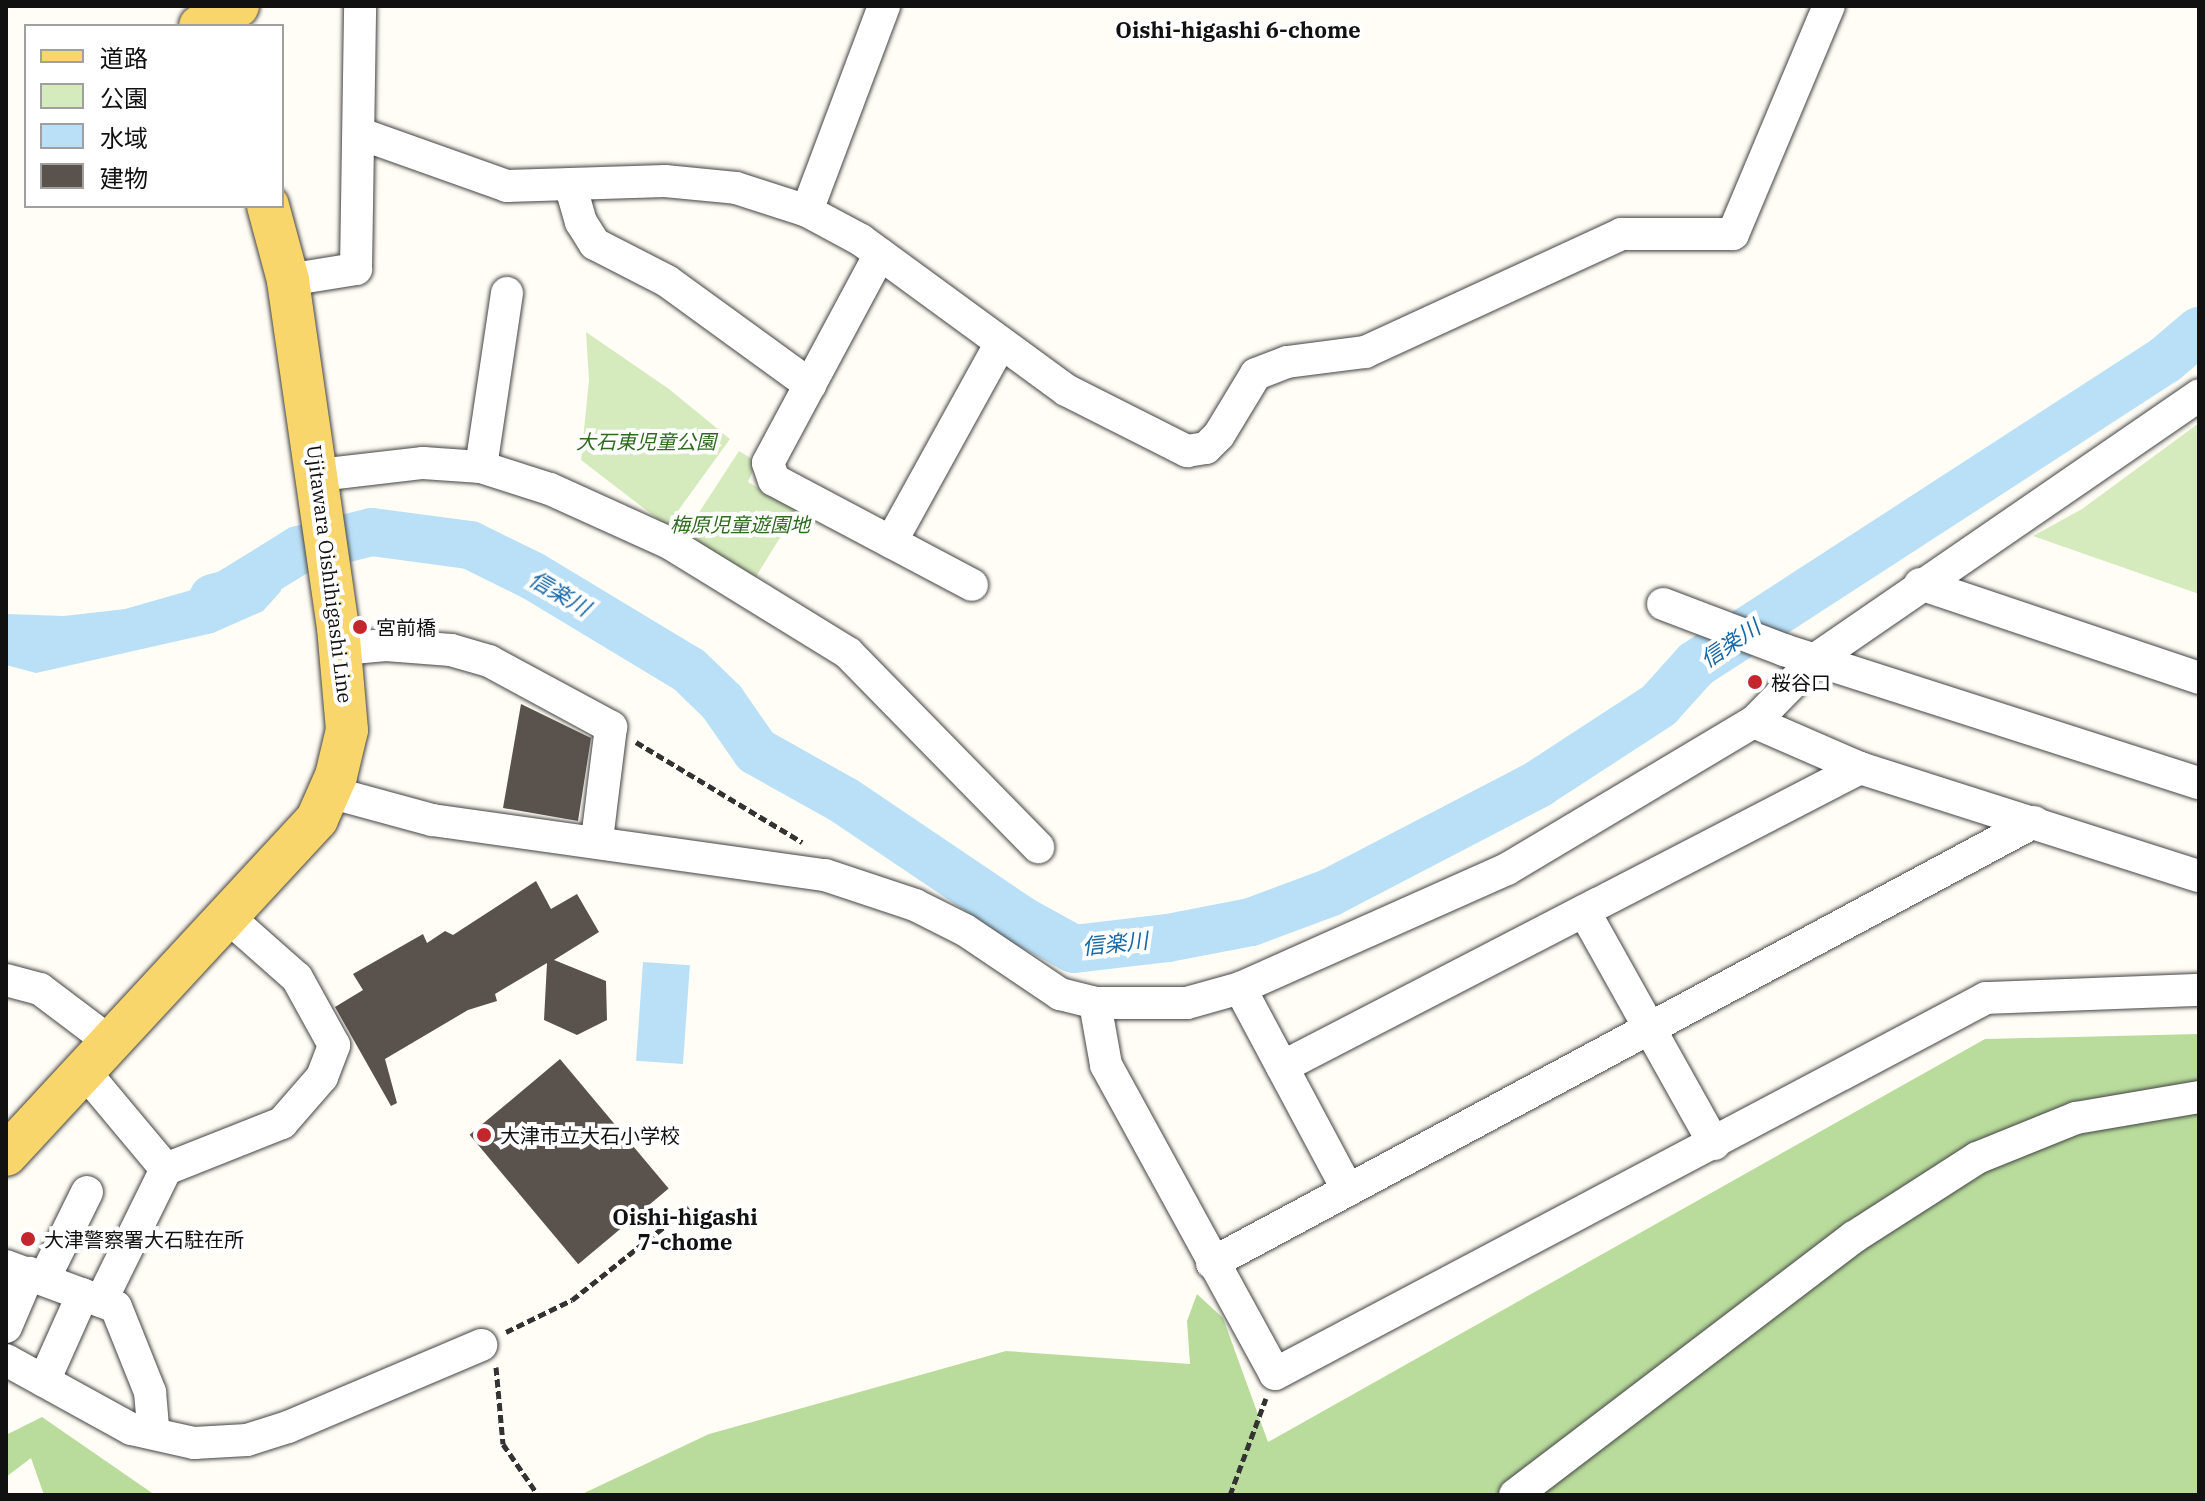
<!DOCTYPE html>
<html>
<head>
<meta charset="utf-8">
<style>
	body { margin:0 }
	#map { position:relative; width:2205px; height:1501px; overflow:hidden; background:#fffdf5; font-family:"IBM Plex Serif","Noto Sans JP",serif }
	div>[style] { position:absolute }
	.green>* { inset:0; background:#d5ebbd }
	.forest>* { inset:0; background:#b9dc9c }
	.water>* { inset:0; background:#b9e0f7; transform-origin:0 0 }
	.river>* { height:48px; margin:-24px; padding:0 24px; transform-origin:24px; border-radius:24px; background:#b9e0f7 }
	.building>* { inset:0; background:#5a524d; transform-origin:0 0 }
	.path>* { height:5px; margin-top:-2.5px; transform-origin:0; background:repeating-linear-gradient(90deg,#333 0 8px,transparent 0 12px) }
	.roads { filter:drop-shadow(0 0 2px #444) drop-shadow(0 0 2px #444) }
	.minor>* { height:32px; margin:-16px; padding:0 16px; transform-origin:16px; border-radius:16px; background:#fff }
	.major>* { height:42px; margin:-21px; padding:0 21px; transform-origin:21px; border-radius:21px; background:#f9d66b }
	.dots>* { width:22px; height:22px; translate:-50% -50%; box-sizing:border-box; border:4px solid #fff; border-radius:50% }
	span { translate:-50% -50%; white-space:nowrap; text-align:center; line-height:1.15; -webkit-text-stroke:8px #fff; paint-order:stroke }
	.park-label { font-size:20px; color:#2f6b1f; font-style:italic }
	.street-label { font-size:20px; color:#111 }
	.poi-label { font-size:20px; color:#111 }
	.left { translate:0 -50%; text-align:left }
	.neighbourhood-label { font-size:22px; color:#111; font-weight:700 }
	.water-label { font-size:22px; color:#1768a6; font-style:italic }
	.frame { position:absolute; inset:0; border:8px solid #111; pointer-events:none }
	.legend { position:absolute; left:24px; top:24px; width:260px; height:184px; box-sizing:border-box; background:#fff; border:2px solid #a0a0a0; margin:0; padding:10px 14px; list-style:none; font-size:24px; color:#111 }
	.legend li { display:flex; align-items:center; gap:16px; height:40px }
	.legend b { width:40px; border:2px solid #a0a0a0 }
</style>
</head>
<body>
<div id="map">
	<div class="green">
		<div style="clip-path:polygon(586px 332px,669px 389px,730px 439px,667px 526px,581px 460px,589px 380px)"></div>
		<div style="clip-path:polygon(2199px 423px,2199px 594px,2033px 536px,2082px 509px)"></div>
		<div style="clip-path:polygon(739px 451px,757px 462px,748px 482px,797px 510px,755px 578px,683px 537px)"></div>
	</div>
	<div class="forest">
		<div style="clip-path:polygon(2199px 1034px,2199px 1495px,580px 1495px,709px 1434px,1006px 1351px,1190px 1364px,1187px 1321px,1197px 1294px,1223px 1318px,1268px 1442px,1985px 1039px)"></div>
		<div style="clip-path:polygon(42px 1417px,155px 1495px,44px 1495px,31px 1458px,6px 1477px,6px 1435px)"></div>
	</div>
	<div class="water">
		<div style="clip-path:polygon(279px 565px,281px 591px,263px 611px,213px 633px,36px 673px,6px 665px,6px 614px,64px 616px,125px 609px)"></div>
		<div style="left:643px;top:962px;width:47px;height:99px;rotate:4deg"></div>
	</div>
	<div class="river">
		<div style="left:213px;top:598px;width:16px;rotate:-15deg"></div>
		<div style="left:228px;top:594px;width:84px;rotate:-31.8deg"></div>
		<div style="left:299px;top:550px;width:75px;rotate:-13.9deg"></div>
		<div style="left:372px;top:532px;width:99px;rotate:7.6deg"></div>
		<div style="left:470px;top:545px;width:70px;rotate:26.2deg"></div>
		<div style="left:533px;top:576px;width:182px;rotate:31.1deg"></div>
		<div style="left:689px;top:670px;width:46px;rotate:44.1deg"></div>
		<div style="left:722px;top:702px;width:60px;rotate:55.2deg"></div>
		<div style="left:756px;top:751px;width:102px;rotate:29.3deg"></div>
		<div style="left:845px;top:801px;width:215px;rotate:34deg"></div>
		<div style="left:1023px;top:921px;width:58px;rotate:28.8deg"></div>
		<div style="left:1074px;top:949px;width:95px;rotate:-6.7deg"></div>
		<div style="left:1168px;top:938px;width:85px;rotate:-10.9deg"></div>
		<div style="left:1251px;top:922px;width:83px;rotate:-20.4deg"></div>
		<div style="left:1329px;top:893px;width:236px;rotate:-27.5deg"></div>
		<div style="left:1538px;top:784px;width:145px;rotate:-33.1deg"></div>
		<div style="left:1659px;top:705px;width:55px;rotate:-47.9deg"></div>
		<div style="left:1696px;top:664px;width:559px;rotate:-32.95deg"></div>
		<div style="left:2165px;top:360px;width:45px;rotate:-40.5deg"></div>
	</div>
	<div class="building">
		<div style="clip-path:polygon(521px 704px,591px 738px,578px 821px,503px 808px)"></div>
		<div style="clip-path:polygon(536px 881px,551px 909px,577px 894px,599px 932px,554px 960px,606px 981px,607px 1020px,577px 1035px,544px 1020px,547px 963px,495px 994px,497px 1001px,468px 1010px,385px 1059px,397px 1103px,391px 1106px,335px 1007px,363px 990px,353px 974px,423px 934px,427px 943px,445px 931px,453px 935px)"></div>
		<div style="left:560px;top:1059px;width:169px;height:118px;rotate:50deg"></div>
	</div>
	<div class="path">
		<div style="left:636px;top:742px;width:194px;rotate:31.1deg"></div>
		<div style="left:506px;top:1332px;width:73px;rotate:-25.9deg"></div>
		<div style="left:572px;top:1300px;width:149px;rotate:-38.5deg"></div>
		<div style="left:496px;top:1367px;width:77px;rotate:84.8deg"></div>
		<div style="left:503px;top:1444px;width:62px;rotate:55.5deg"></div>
		<div style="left:1230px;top:1495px;width:103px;rotate:-69.6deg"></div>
	</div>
	<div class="roads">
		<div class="minor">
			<div style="left:361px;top:134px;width:155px;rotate:19.6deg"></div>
			<div style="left:507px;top:186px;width:158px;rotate:-1.8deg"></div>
			<div style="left:665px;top:181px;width:71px;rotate:5.6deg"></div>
			<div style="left:736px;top:188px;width:75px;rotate:17.9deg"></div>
			<div style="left:807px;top:211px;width:61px;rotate:28.2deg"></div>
			<div style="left:861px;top:240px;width:254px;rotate:36.2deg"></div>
			<div style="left:1066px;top:390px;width:136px;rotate:26.8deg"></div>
			<div style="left:1187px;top:451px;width:19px;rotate:-9deg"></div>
			<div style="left:1206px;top:448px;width:18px;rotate:-45deg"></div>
			<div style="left:1219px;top:435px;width:71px;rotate:-58.8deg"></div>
			<div style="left:1256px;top:374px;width:33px;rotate:-21deg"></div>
			<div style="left:1287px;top:362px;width:79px;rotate:-7.3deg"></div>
			<div style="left:1365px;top:352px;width:282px;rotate:-24.7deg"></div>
			<div style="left:1621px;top:234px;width:112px"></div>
			<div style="left:1733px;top:234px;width:247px;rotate:-67.2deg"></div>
			<div style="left:570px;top:184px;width:40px;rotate:74deg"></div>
			<div style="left:581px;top:222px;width:26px;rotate:58deg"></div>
			<div style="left:595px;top:244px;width:81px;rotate:27.2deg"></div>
			<div style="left:667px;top:281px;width:177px;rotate:36deg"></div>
			<div style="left:807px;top:211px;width:219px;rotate:-69.4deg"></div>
			<div style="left:880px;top:254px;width:237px;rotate:118.2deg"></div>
			<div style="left:768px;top:463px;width:18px;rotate:71deg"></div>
			<div style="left:774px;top:480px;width:224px;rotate:27.9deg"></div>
			<div style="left:288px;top:280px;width:69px;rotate:-9.2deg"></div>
			<div style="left:356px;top:269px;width:263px;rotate:-89.1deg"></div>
			<div style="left:481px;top:467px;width:176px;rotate:-81.5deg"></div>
			<div style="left:319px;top:475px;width:105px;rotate:-6.6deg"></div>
			<div style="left:423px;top:463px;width:58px;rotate:3.9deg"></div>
			<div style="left:481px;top:467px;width:72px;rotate:17.7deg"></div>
			<div style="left:550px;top:489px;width:133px;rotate:24.4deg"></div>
			<div style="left:671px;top:544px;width:208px;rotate:31.6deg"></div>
			<div style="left:848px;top:653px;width:272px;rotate:45.6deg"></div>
			<div style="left:891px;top:542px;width:227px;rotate:-61.1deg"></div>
			<div style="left:1920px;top:584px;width:294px;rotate:18.6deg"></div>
			<div style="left:1663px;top:604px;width:129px;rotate:20.8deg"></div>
			<div style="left:1784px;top:650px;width:436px;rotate:17.8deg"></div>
			<div style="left:341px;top:649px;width:45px;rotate:-5.1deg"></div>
			<div style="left:386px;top:645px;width:65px;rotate:4.4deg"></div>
			<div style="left:451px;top:650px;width:40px;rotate:16deg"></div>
			<div style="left:489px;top:661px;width:139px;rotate:28.4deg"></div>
			<div style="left:611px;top:727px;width:114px;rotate:97.1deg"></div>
			<div style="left:1754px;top:722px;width:116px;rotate:23.5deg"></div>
			<div style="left:1860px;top:768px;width:356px;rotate:17.7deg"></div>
			<div style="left:329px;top:792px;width:107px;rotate:15.2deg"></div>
			<div style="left:432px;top:820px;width:397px;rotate:8deg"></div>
			<div style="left:825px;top:875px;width:95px;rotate:18.4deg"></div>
			<div style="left:915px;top:905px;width:56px;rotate:26.6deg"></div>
			<div style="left:965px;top:930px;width:115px;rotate:34deg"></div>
			<div style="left:1060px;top:994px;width:36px;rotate:14deg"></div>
			<div style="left:1095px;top:1003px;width:92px"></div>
			<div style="left:1187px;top:1003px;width:55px;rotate:-15.8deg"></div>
			<div style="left:1240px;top:988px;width:292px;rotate:-24deg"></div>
			<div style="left:1507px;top:869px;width:287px;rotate:-30.8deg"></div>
			<div style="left:1754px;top:722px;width:90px;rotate:-45.5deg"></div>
			<div style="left:1817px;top:658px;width:464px;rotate:-34.5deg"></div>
			<div style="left:1584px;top:911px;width:267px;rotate:60.8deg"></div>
			<div style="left:6px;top:980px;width:35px;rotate:15deg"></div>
			<div style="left:40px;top:989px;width:88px;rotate:37.1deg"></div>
			<div style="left:1240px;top:988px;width:229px;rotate:61.9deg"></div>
			<div style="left:1095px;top:1003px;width:63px;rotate:79.9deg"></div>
			<div style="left:1106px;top:1065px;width:352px;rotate:61.3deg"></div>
			<div style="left:1275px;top:1374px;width:804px;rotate:-27.87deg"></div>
			<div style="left:1986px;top:998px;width:213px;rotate:-2.2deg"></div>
			<div style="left:1282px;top:1067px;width:651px;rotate:-27.35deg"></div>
			<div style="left:84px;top:1071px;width:128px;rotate:50.1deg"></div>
			<div style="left:166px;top:1169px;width:147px;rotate:116.2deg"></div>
			<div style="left:166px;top:1169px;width:125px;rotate:-21.6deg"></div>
			<div style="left:282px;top:1123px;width:61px;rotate:-49deg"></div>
			<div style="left:322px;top:1077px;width:34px;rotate:-69deg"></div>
			<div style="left:334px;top:1045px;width:77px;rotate:-118.9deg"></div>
			<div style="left:297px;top:978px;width:94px;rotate:-138.5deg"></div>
			<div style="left:1212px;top:1263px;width:933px;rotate:-28.21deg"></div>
			<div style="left:6px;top:1266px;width:117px;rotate:20.4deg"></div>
			<div style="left:116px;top:1307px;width:92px;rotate:68.2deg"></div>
			<div style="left:150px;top:1392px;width:38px;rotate:85deg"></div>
			<div style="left:44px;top:1279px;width:97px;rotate:-63.7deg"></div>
			<div style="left:6px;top:1327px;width:59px;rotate:-66.9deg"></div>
			<div style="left:6px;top:1360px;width:143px;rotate:28.9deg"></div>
			<div style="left:131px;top:1429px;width:65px;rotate:12.5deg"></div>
			<div style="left:194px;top:1443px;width:53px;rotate:-3.2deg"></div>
			<div style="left:247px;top:1440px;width:43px;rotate:-17.6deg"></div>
			<div style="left:288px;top:1427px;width:210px;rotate:-23deg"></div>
			<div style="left:44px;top:1381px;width:95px;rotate:-65.9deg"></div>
			<div style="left:1515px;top:1495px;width:426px;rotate:-37.3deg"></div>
			<div style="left:1854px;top:1237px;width:146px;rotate:-32.7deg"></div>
			<div style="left:1977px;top:1158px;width:107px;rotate:-22deg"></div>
			<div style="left:2076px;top:1118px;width:125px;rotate:-9.7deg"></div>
		</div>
		<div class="major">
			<div style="left:200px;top:26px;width:43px;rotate:-27.8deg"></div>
			<div style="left:6px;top:1155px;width:458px;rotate:-47.2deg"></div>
			<div style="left:317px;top:819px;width:47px;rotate:-66.2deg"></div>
			<div style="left:336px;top:776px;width:47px;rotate:-76.6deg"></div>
			<div style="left:347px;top:730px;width:102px;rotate:-95deg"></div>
			<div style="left:338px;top:628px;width:352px;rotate:-98.2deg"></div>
			<div style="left:288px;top:280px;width:77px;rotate:-105.1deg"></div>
		</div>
	</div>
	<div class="dots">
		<div style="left:360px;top:627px;background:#c4262e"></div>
		<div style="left:1755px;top:682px;background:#c4262e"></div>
		<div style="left:484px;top:1135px;background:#c4262e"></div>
		<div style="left:28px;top:1239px;background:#c4262e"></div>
	</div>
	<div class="park-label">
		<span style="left:646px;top:441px">大石東児童公園</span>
		<span style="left:740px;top:524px">梅原児童遊園地</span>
	</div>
	<div class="street-label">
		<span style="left:330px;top:574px;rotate:83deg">Ujitawara Oishihigashi Line</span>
	</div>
	<div class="poi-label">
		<span class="left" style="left:376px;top:627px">宮前橋</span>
		<span class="left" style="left:1771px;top:682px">桜谷口</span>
		<span class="left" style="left:500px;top:1135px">大津市立大石小学校</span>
		<span class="left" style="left:44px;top:1239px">大津警察署大石駐在所</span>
	</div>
	<div class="neighbourhood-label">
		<span style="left:1238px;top:30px">Oishi-higashi 6-chome</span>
		<span style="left:685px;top:1229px">Oishi-higashi<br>7-chome</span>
	</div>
	<div class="water-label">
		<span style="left:560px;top:593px;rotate:30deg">信楽川</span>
		<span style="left:1730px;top:643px;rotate:-34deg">信楽川</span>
		<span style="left:1115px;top:943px;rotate:-6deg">信楽川</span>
	</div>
	<div class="frame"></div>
	<ul class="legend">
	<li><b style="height:10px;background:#f9d66b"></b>道路</li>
	<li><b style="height:22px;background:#d5ebbd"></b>公園</li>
	<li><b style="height:22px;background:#b9e0f7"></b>水域</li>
	<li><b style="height:22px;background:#5a524d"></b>建物</li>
	</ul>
</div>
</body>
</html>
